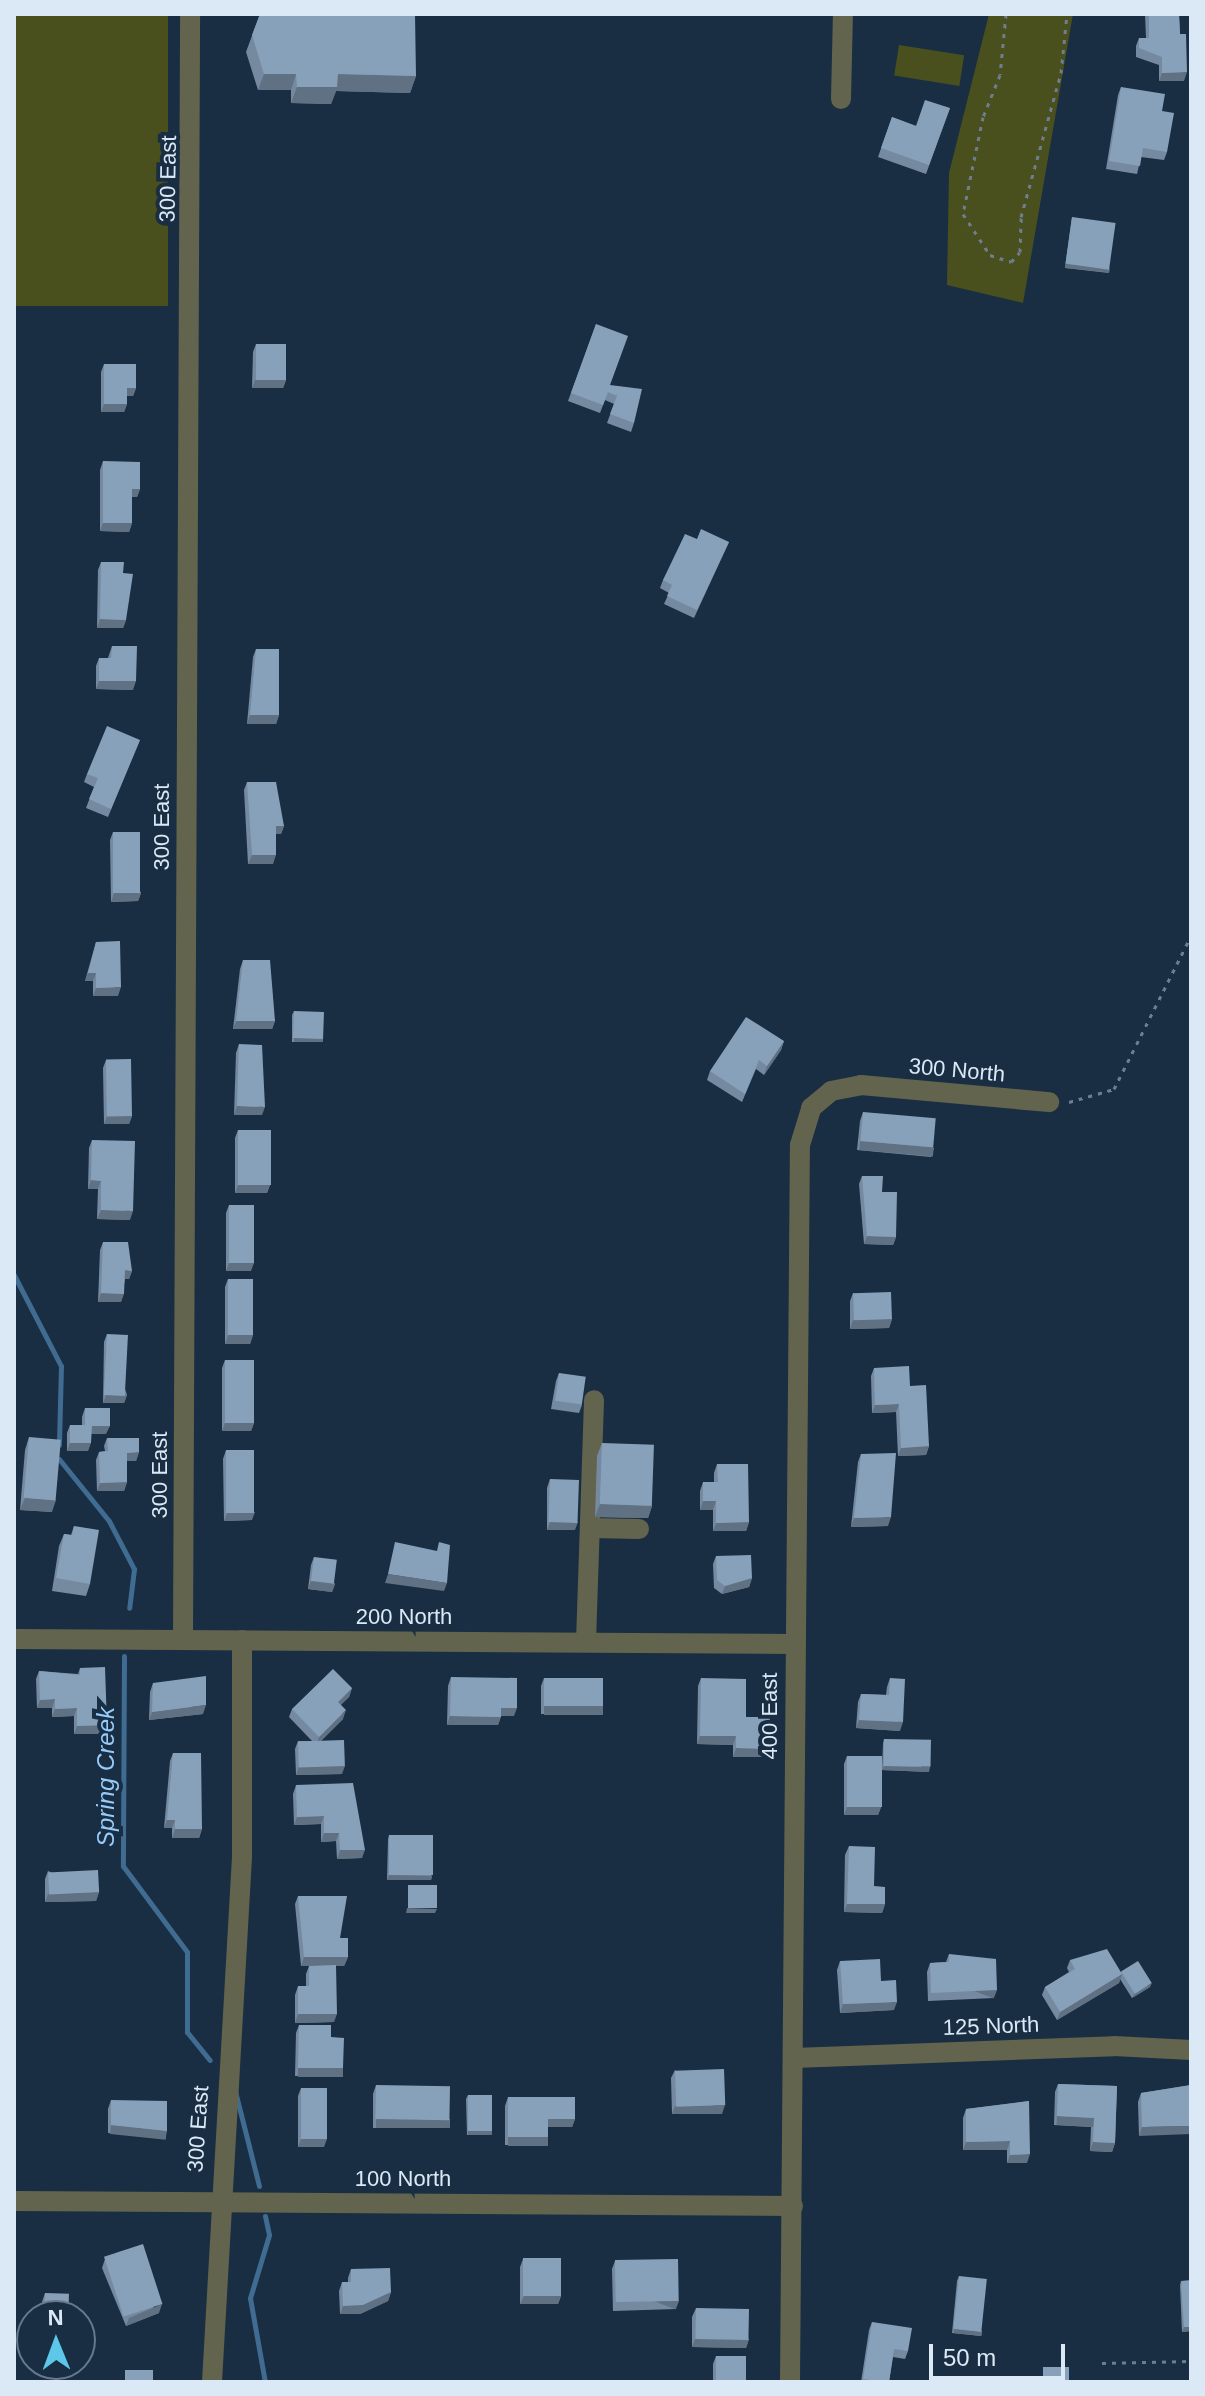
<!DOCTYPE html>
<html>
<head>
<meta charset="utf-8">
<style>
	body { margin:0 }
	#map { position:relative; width:1205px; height:2396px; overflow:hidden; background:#192e43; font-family:Helvetica,sans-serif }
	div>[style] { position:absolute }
	.green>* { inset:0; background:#49501d; transform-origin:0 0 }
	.stream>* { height:5px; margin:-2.5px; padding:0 2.5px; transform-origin:2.5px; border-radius:2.5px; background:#406c92 }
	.path>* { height:3px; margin-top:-1.5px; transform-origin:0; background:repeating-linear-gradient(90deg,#6c7e90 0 4px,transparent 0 10px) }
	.minor>* { height:20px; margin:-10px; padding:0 10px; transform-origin:10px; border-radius:10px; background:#63644d }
	.wall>* { inset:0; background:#758aa0 }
	.shaded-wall>* { inset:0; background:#5f7182; transform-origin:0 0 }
	.building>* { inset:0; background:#88a1ba; transform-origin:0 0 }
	span { translate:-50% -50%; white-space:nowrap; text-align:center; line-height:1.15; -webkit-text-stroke:8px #192e43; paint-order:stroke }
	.street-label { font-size:22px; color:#dbe9f6 }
	.water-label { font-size:24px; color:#97cbfa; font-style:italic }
	.frame { position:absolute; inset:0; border:16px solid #dbe9f6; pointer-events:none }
	.north { position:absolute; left:16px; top:2300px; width:80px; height:80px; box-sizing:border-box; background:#192e43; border:2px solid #67798b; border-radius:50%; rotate:359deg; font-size:22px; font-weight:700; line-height:32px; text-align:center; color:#dbe9f6 }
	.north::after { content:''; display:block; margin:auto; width:28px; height:36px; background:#5cc7e8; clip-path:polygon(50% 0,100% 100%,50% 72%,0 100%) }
	.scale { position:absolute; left:929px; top:2344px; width:136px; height:36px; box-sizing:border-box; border:4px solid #dbe9f6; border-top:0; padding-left:10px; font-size:24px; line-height:28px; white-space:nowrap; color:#dbe9f6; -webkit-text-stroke:6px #192e43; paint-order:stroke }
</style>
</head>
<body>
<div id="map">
	<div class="green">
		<div style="left:14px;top:14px;width:154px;height:292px"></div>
		<div style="clip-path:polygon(989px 14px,1073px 14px,1023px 303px,947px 285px,949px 173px)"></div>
		<div style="left:899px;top:45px;width:66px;height:31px;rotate:9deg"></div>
	</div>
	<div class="stream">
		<div style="left:14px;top:1275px;width:102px;rotate:62.7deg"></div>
		<div style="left:61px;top:1366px;width:79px;rotate:91.5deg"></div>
		<div style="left:59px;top:1459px;width:80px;rotate:51.1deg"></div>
		<div style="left:109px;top:1521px;width:54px;rotate:62.5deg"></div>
		<div style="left:134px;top:1569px;width:39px;rotate:97deg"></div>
		<div style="left:124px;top:1656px;width:210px;rotate:90.3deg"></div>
		<div style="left:123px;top:1866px;width:107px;rotate:53.3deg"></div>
		<div style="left:187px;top:1952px;width:80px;rotate:90deg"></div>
		<div style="left:187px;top:2032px;width:36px;rotate:51deg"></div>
		<div style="left:235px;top:2091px;width:98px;rotate:75.8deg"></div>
		<div style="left:265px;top:2216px;width:19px;rotate:78deg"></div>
		<div style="left:269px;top:2235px;width:66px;rotate:106.8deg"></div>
		<div style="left:250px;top:2298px;width:85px;rotate:79.9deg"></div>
	</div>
	<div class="path">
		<div style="left:1006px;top:14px;width:61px;rotate:95.6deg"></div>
		<div style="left:1000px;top:75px;width:45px;rotate:112deg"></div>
		<div style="left:983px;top:117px;width:99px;rotate:101.7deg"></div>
		<div style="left:963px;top:214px;width:49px;rotate:56.6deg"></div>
		<div style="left:990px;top:255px;width:22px;rotate:18deg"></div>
		<div style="left:1011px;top:262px;width:13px;rotate:-48deg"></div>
		<div style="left:1020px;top:252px;width:35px;rotate:-88deg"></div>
		<div style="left:1021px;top:217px;width:149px;rotate:-74.5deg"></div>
		<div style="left:1061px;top:73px;width:59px;rotate:-84.2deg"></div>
		<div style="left:1069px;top:1102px;width:47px;rotate:-16.1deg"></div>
		<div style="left:1114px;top:1089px;width:171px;rotate:-63.3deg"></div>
		<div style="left:1102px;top:2363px;width:89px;rotate:-1.3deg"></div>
	</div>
	<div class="minor">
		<div style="left:841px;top:99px;width:85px;rotate:-88.7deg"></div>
		<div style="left:590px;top:1528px;width:49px;rotate:1.2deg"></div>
		<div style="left:14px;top:1639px;width:780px;rotate:0.37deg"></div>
		<div style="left:183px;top:1640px;width:1626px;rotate:-89.75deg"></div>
		<div style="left:586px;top:1642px;width:242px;rotate:-88.1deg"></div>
		<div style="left:794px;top:2058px;width:320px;rotate:-2.1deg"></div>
		<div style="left:1114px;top:2046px;width:77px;rotate:3deg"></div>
		<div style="left:14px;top:2201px;width:779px;rotate:0.37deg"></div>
		<div style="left:212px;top:2382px;width:526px;rotate:-86.73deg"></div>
		<div style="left:242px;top:1857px;width:217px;rotate:-90deg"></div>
		<div style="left:790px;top:2382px;width:1237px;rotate:-89.54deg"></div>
		<div style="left:800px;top:1145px;width:39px;rotate:-73deg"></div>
		<div style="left:811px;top:1108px;width:26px;rotate:-40deg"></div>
		<div style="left:831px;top:1091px;width:31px;rotate:-11deg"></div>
		<div style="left:861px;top:1085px;width:189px;rotate:5.2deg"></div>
	</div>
	<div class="wall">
		<div style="clip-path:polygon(260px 14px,416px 76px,410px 93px,336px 91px,331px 104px,291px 103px,291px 90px,258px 90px,246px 52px)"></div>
		<div style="clip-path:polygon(1145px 14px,1179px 14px,1180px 34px,1184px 81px,1159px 81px,1159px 65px,1136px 57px,1136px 46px,1139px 38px,1146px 38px)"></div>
		<div style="clip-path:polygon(1121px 87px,1162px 111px,1167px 152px,1164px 160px,1141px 157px,1137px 174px,1106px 169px,1118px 95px)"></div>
		<div style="clip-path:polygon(950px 108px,926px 174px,878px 157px,892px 117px,916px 126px)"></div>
		<div style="clip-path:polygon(1072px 217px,1109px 273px,1065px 268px)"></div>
		<div style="clip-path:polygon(596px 324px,610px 385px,634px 423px,631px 432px,607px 423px,614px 404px,605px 400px,600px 413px,568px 401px)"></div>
		<div style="clip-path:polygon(256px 344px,286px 380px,283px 388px,252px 388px,253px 352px)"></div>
		<div style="clip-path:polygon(104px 364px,136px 388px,133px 396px,127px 396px,127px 404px,124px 412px,101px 412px,101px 372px)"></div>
		<div style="clip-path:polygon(103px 461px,140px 489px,137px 497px,132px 497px,132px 523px,129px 532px,100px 531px,100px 470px)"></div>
		<div style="clip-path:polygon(697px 539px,729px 542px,694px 618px,664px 604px,669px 593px,660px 588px,663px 580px)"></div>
		<div style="clip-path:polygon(101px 562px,123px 573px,126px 620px,123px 628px,97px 628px,98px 570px)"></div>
		<div style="clip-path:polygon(112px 646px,133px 690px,96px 689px,96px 666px,99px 658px,108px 658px)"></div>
		<div style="clip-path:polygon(256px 649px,279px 715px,276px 724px,247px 724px,253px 657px)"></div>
		<div style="clip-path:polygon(140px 740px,108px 817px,86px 808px,94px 787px,84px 782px,87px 774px)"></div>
		<div style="clip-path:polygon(247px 782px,284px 826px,281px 834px,276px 834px,273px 864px,248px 864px,244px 790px)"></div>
		<div style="clip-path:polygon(113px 832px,141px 893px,138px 901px,111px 902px,110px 840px)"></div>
		<div style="clip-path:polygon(96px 942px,118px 996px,93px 996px,93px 981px,85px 981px)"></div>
		<div style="clip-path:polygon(243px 960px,275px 1021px,272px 1029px,233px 1029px,240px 969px)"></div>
		<div style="clip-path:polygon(294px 1011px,322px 1042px,292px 1042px,292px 1015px)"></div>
		<div style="clip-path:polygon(784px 1041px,781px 1050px,764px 1075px,756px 1069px,742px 1102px,707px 1080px,710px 1071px)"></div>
		<div style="clip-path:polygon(239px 1044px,262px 1115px,234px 1115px,236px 1053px)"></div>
		<div style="clip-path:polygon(106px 1060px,132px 1116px,129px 1124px,104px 1124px,103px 1068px)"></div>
		<div style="clip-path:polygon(863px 1112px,934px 1148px,931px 1157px,857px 1150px,860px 1121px)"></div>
		<div style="clip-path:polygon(238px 1130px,270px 1185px,267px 1193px,235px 1193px,235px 1138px)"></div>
		<div style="clip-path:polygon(92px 1140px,130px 1220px,97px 1219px,98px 1189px,88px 1189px,89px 1148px)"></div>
		<div style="clip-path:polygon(862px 1176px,882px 1192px,896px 1237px,893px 1245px,864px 1244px,859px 1184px)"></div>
		<div style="clip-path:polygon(229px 1205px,251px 1271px,226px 1271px,226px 1213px)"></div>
		<div style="clip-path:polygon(103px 1242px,132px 1271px,129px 1279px,125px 1279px,121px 1302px,98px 1302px,100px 1250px)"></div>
		<div style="clip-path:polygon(228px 1279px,253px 1335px,250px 1344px,225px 1344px,225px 1287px)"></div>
		<div style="clip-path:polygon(853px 1293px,892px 1319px,889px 1328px,850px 1329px,850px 1301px)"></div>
		<div style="clip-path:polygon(107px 1334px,127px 1395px,124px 1403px,103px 1403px,104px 1342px)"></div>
		<div style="clip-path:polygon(225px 1360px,254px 1423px,251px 1431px,222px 1431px,222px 1368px)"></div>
		<div style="clip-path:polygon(874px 1368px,910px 1386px,929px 1446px,926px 1455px,898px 1456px,896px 1412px,872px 1413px,871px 1376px)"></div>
		<div style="clip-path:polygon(559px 1373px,582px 1405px,579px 1413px,551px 1409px,556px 1381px)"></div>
		<div style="clip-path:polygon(85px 1408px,106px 1434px,91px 1434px,88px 1451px,67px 1451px,67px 1433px,70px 1425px,82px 1425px,82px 1417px)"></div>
		<div style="clip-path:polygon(29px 1437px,52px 1512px,20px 1510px,25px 1450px)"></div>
		<div style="clip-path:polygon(107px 1438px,139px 1452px,136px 1461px,127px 1461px,127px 1482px,124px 1491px,97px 1491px,96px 1460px,99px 1452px,105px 1451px,104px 1446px)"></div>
		<div style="clip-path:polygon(602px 1443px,652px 1506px,648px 1518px,595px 1517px,597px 1456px)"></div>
		<div style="clip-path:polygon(226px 1450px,252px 1520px,224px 1521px,223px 1459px)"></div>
		<div style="clip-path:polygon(861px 1454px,888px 1526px,851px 1527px,858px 1462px)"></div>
		<div style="clip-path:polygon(717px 1464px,749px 1522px,746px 1531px,713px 1531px,713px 1510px,700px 1510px,700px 1491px,703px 1482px,714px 1482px,714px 1473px)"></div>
		<div style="clip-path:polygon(550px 1479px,575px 1530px,547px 1530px,547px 1488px)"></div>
		<div style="clip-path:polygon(74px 1526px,90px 1584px,86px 1596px,52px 1591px,59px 1546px,64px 1534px,71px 1535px)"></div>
		<div style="clip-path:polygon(716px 1556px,752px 1578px,749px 1587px,722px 1594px,714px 1588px,713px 1564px)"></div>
		<div style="clip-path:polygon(314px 1557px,335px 1584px,332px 1592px,308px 1589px,311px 1565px)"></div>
		<div style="clip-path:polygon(80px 1668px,104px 1734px,74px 1734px,74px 1716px,52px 1717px,52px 1708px,37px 1708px,36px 1679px,39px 1671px,78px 1674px)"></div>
		<div style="clip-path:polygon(451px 1677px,514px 1716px,501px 1716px,498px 1725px,447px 1725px,448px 1686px)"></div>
		<div style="clip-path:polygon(544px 1678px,600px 1714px,541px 1714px,541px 1686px)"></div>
		<div style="clip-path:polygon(701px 1678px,746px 1717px,766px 1757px,733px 1757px,733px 1745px,697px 1744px,698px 1686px)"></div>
		<div style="clip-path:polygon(890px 1678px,900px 1731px,856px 1728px,858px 1702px,861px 1694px,886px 1695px,887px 1687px)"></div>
		<div style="clip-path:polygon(153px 1683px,203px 1714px,149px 1720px,150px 1692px)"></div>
		<div style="clip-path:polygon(352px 1688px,349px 1697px,340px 1705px,343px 1719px,321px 1741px,342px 1774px,296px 1775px,295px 1749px,298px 1741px,312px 1741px,289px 1717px,292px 1709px)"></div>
		<div style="clip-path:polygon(884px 1739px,929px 1772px,882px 1770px,883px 1743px)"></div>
		<div style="clip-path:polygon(173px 1753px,202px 1829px,199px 1838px,172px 1838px,172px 1828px,164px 1828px,170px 1761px)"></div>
		<div style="clip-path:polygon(847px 1756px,881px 1807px,878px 1815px,844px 1815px,844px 1764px)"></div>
		<div style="clip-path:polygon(296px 1785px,362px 1858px,337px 1859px,336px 1841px,321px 1842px,321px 1824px,294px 1825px,293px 1794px)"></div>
		<div style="clip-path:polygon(389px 1835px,432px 1876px,431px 1880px,387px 1880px,388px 1839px)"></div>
		<div style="clip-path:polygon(849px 1846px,885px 1904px,882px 1913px,844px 1912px,845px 1855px)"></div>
		<div style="clip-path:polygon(48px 1871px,99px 1892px,96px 1901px,45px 1902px,45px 1879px)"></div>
		<div style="clip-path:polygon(298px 1896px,340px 1938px,348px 1957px,344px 1966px,336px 1966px,334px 2022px,295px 2023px,295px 1995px,298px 1986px,306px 1986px,306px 1974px,309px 1966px,325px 1966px,301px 1966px,295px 1904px)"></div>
		<div style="clip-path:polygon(949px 1954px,994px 1998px,928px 2001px,927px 1972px,930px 1963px,946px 1962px)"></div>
		<div style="clip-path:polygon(1070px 1960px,1121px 1972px,1150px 1987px,1132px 1998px,1120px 1979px,1119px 1983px,1057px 2020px,1042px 1995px,1045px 1987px,1069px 1972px,1067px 1968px)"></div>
		<div style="clip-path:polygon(840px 1961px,881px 1981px,894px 2010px,840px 2013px,837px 1970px)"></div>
		<div style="clip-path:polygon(299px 2025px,331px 2037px,343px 2068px,340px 2076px,295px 2076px,296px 2033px)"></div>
		<div style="clip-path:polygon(675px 2070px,722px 2114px,672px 2114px,671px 2078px)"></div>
		<div style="clip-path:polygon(1058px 2084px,1117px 2086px,1115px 2143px,1112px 2152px,1090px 2151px,1091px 2127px,1054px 2125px,1055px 2092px)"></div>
		<div style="clip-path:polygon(376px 2085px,450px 2119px,447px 2128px,373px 2128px,373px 2094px)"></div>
		<div style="clip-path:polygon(1191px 2085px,1139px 2136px,1138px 2102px,1141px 2093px)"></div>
		<div style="clip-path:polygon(301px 2088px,324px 2147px,298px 2147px,298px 2096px)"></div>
		<div style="clip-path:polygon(468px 2095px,492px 2131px,490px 2135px,467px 2135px,466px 2099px)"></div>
		<div style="clip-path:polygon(508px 2097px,575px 2119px,572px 2127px,548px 2127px,545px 2145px,505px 2145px,505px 2106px)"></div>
		<div style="clip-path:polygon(111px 2100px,167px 2131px,164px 2139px,108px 2133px,108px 2109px)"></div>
		<div style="clip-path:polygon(1029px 2101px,1027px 2163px,1007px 2163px,1007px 2150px,963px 2150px,963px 2118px,966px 2109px)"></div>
		<div style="clip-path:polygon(105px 2259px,159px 2313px,126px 2326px,102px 2268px)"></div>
		<div style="clip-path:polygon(523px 2259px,561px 2296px,558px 2304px,520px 2304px,520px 2267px)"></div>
		<div style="clip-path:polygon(615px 2261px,676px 2309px,613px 2311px,612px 2269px)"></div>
		<div style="clip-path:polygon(351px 2269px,391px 2292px,388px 2301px,360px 2314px,340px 2314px,339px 2291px,342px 2282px,348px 2282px,348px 2278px)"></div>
		<div style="clip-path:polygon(959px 2276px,982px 2332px,981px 2336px,952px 2333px,957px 2281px)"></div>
		<div style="clip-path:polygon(1181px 2281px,1191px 2331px,1182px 2332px,1180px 2285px)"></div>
		<div style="clip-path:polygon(45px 2293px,66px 2316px,41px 2316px,42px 2302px)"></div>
		<div style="clip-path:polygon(696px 2308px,749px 2339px,746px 2348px,692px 2347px,692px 2317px)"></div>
		<div style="clip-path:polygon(872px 2322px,908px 2351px,905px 2359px,893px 2357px,889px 2382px,861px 2382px,869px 2330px)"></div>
		<div style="clip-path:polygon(716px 2356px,745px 2382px,713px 2382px,713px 2364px)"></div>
	</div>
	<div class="shaded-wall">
		<div style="clip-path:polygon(1187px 72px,1184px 81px,1159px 81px,1162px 73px)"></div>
		<div style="clip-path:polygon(264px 74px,296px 74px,291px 90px,258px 90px)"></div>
		<div style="clip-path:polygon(338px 74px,416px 76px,410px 93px,336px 91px,331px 104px,291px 103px,297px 87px)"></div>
		<div style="left:1066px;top:264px;width:44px;height:4px;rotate:6deg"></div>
		<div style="clip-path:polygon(255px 380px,286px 380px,283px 388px,252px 388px)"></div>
		<div style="clip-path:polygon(127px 388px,136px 388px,133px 396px,124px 396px)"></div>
		<div style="clip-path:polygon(104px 404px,127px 404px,124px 412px,101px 412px)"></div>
		<div style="clip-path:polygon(132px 489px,140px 489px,137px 497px,129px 497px)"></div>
		<div style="clip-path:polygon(103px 523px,132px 523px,129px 532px,100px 531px)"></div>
		<div style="clip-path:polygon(100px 619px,126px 620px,123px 628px,97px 628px)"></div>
		<div style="clip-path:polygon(99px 681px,136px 681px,133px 690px,96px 689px)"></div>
		<div style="clip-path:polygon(250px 715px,279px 715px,276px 724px,247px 724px)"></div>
		<div style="clip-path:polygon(276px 826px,284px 826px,281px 834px,273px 834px)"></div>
		<div style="clip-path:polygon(252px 855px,276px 855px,273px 864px,248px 864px)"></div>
		<div style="clip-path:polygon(114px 893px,141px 893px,138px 901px,111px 902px)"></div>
		<div style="clip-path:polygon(88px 973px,96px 973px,93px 981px,85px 981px)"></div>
		<div style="clip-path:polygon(121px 987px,118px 996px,93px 996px,96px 988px)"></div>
		<div style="clip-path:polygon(236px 1021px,275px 1021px,272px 1029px,233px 1029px)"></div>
		<div style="left:294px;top:1038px;width:29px;height:4px"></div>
		<div style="clip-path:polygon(784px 1041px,781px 1050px,764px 1075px,767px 1066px)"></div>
		<div style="clip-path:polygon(237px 1106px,265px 1107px,262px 1115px,234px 1115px)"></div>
		<div style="clip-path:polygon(107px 1116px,132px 1116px,129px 1124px,104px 1124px)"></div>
		<div style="left:860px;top:1141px;width:74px;height:9px;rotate:5deg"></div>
		<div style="clip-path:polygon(91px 1180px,101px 1181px,98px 1189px,88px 1189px)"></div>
		<div style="clip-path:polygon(238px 1185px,270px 1185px,267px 1193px,235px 1193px)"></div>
		<div style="clip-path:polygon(101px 1210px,133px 1211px,130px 1220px,97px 1219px)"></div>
		<div style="clip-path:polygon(867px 1236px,896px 1237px,893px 1245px,864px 1244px)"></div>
		<div style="clip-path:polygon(229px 1263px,254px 1263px,251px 1271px,226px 1271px)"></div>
		<div style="clip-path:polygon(125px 1270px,132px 1271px,129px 1279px,122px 1279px)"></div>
		<div style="clip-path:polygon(101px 1293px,124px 1294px,121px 1302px,98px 1302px)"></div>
		<div style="clip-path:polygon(892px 1319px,889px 1328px,850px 1329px,853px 1320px)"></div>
		<div style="clip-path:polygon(228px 1335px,253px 1335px,250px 1344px,225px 1344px)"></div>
		<div style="clip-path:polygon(106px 1395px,127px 1395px,124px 1403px,103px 1403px)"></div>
		<div style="clip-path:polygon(899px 1404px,896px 1412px,872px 1413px,875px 1405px)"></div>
		<div style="clip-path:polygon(225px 1423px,254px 1423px,251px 1431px,222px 1431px)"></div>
		<div style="clip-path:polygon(92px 1426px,110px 1426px,106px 1434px,88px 1434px)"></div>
		<div style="clip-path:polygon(70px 1443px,91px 1443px,88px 1451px,67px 1451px)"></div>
		<div style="clip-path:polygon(929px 1446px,926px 1455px,898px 1456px,901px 1448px)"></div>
		<div style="clip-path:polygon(139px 1452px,136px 1461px,124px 1461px,127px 1453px)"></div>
		<div style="clip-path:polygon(127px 1482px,124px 1491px,97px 1491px,100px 1483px)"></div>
		<div style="clip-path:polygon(25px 1498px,56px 1500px,52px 1512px,20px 1510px)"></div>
		<div style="clip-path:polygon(703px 1501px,716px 1501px,713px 1510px,700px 1510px)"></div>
		<div style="clip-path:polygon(600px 1504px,652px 1506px,648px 1518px,595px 1517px)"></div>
		<div style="clip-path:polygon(255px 1512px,252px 1520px,224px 1521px,227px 1513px)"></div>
		<div style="clip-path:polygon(891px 1517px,888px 1526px,851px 1527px,854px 1518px)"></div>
		<div style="clip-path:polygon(550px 1522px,578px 1522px,575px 1530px,547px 1530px)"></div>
		<div style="clip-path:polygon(749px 1522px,746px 1531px,713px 1531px,716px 1523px)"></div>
		<div style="clip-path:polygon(388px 1574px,447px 1583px,444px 1591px,385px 1583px)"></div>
		<div style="clip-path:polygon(752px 1578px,749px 1587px,722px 1594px,725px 1586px)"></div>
		<div style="clip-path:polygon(311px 1581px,335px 1584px,332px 1592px,308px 1589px)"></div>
		<div style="clip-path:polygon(352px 1688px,349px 1697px,335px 1711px,338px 1702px)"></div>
		<div style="clip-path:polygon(55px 1699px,52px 1708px,37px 1708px,40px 1700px)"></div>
		<div style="clip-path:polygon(206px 1705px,203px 1714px,149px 1720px,152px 1712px)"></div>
		<div style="left:544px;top:1706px;width:59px;height:9px"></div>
		<div style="clip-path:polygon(77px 1708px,74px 1716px,52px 1717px,55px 1709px)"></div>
		<div style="clip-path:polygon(501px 1708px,517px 1708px,514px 1716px,498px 1716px)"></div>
		<div style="clip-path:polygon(346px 1710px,343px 1719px,316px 1745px,319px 1737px)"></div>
		<div style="clip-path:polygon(450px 1716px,501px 1717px,498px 1725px,447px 1725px)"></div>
		<div style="clip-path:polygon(859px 1720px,903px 1722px,900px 1731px,856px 1728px)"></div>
		<div style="clip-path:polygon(107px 1725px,104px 1734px,74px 1734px,77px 1726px)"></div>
		<div style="clip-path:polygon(700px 1736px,736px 1736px,733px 1745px,697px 1744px)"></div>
		<div style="clip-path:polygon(736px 1748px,769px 1749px,766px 1757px,733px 1757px)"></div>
		<div style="clip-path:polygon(299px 1766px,345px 1766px,342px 1774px,296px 1775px)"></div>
		<div style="clip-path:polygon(884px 1766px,930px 1767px,929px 1772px,882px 1770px)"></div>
		<div style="clip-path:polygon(847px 1807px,881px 1807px,878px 1815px,844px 1815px)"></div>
		<div style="clip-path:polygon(324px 1816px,321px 1824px,294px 1825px,297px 1817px)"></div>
		<div style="clip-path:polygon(167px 1820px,175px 1820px,172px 1828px,164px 1828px)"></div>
		<div style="clip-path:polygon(175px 1829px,202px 1829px,199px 1838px,172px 1838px)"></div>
		<div style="clip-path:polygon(324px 1833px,339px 1833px,336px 1841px,321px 1842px)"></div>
		<div style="clip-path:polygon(340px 1850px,365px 1850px,362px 1858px,337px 1859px)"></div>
		<div style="clip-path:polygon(389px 1875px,432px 1876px,431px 1880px,387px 1880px)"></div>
		<div style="clip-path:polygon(99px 1892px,96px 1901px,45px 1902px,48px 1894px)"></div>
		<div style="clip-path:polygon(847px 1904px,885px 1904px,882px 1913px,844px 1912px)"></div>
		<div style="clip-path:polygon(407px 1908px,437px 1909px,435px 1913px,406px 1913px)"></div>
		<div style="clip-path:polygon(304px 1957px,348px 1957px,344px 1966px,301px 1966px)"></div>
		<div style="clip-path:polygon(1122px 1974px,1119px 1983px,1057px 2020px,1060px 2012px)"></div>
		<div style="clip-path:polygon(1152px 1983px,1150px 1987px,1132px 1998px,1134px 1994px)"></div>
		<div style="left:997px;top:1990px;width:9px;height:66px;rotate:111deg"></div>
		<div style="clip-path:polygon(897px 2002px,894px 2010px,840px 2013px,843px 2004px)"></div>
		<div style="clip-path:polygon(298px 2014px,337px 2014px,334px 2022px,295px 2023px)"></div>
		<div style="left:298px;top:2068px;width:45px;height:9px"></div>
		<div style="clip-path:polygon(725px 2105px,722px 2114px,672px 2114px,675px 2106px)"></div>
		<div style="left:1057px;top:2116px;width:37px;height:9px;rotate:3deg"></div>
		<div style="left:376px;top:2119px;width:74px;height:9px"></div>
		<div style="clip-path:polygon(548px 2119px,575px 2119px,572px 2127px,545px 2127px)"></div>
		<div style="left:111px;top:2125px;width:56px;height:9px;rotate:6deg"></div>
		<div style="clip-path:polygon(1191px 2126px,1191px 2134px,1139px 2136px,1142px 2127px)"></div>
		<div style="left:468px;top:2131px;width:24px;height:4px"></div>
		<div style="left:508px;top:2137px;width:40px;height:9px"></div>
		<div style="clip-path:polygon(301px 2139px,327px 2139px,324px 2147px,298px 2147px)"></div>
		<div style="clip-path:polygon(1010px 2141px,1007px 2150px,963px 2150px,966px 2142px)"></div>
		<div style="clip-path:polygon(1093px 2142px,1115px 2143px,1112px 2152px,1090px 2151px)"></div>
		<div style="clip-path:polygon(1030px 2154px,1027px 2163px,1007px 2163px,1010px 2155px)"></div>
		<div style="clip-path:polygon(391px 2292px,388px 2301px,360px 2314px,340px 2314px,343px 2306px)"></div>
		<div style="clip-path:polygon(524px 2296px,561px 2296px,558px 2304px,520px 2304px)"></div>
		<div style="left:679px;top:2301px;width:9px;height:63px;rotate:111deg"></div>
		<div style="clip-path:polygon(162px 2304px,159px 2313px,126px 2326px,129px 2318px)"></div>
		<div style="clip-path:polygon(1184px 2327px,1191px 2327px,1191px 2331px,1182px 2332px)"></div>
		<div style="left:954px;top:2329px;width:28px;height:4px;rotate:6deg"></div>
		<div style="clip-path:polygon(695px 2339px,749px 2339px,746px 2348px,692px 2347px)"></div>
	</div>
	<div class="building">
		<div style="clip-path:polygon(260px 14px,415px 14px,416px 76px,338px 74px,337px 87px,297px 87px,296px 74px,264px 74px,252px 35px)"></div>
		<div style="clip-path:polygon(1149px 14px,1179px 14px,1180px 34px,1186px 34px,1187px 72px,1162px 73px,1162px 57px,1139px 48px,1139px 38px,1149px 38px)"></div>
		<div style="clip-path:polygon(1121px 87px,1165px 94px,1162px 111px,1174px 113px,1167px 152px,1143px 148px,1140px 166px,1109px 161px)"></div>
		<div style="clip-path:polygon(925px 100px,950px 108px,929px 165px,881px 148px,892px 117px,916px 126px)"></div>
		<div style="left:1072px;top:217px;width:44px;height:47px;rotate:8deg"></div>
		<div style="clip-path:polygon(596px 324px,628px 336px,610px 385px,642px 389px,634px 423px,610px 414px,617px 396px,608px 392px,603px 405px,571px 393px)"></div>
		<div style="left:256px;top:344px;width:30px;height:36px"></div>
		<div style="clip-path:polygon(104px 364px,136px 364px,136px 388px,127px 388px,127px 404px,104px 404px)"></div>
		<div style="clip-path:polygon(103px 461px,140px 462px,140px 489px,132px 489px,132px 523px,103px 523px)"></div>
		<div style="clip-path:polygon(701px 529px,729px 542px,697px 610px,667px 596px,672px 585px,663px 580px,685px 534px,697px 539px)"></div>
		<div style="clip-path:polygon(101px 562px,124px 562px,123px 573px,133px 574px,126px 620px,100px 619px)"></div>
		<div style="clip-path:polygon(112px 646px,137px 646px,136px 681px,99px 681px,99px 658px,111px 658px)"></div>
		<div style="clip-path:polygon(256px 649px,279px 649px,279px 715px,250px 715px)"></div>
		<div style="clip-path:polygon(107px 726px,140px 740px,111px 809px,89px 799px,98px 778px,87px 774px)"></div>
		<div style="clip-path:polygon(247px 782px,276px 782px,284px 826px,276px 826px,276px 855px,252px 855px)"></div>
		<div style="left:113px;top:832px;width:27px;height:61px"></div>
		<div style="clip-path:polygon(120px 941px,121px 987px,96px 988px,96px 973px,88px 973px,96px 942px)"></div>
		<div style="clip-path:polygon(243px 960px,270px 960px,275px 1021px,236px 1021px)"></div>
		<div style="left:294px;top:1011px;width:30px;height:27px;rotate:2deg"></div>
		<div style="clip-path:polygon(746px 1017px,784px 1041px,767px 1066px,759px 1060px,745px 1094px,710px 1071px)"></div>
		<div style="clip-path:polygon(239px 1044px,262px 1045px,265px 1107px,237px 1106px)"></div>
		<div style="left:131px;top:1059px;width:57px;height:25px;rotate:89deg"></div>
		<div style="left:863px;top:1112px;width:73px;height:29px;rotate:5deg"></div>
		<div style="left:238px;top:1130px;width:33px;height:55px"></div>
		<div style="clip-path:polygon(92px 1140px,135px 1141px,133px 1211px,101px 1210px,101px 1181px,91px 1180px)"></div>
		<div style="clip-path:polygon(862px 1176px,883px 1176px,882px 1192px,897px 1192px,896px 1237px,867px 1236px)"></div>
		<div style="left:229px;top:1205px;width:25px;height:58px"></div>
		<div style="clip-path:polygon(103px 1242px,128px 1242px,132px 1271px,125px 1270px,124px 1294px,101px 1293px)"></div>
		<div style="left:228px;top:1279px;width:25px;height:56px"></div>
		<div style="left:891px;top:1292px;width:27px;height:38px;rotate:88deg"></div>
		<div style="left:107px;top:1334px;width:21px;height:61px;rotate:3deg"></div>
		<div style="left:225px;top:1360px;width:29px;height:63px"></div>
		<div style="clip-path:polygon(909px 1366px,910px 1386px,926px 1385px,929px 1446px,901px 1448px,899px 1404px,875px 1405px,874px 1368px)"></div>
		<div style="left:559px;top:1373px;width:27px;height:28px;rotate:8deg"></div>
		<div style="clip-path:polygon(85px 1408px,110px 1408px,110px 1426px,92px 1426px,91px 1443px,70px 1443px,70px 1425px,85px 1425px)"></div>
		<div style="left:29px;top:1437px;width:32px;height:61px;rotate:5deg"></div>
		<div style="clip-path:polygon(107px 1438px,139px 1438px,139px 1452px,127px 1453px,127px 1482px,100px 1483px,99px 1452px,108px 1451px)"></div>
		<div style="left:602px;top:1443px;width:52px;height:61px;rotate:2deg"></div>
		<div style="left:226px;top:1450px;width:28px;height:63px"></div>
		<div style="clip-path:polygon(896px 1453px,891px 1517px,854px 1518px,861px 1454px)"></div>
		<div style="clip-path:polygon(717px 1464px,748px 1464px,749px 1522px,716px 1523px,716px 1501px,703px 1501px,703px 1482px,718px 1482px)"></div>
		<div style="left:550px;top:1479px;width:29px;height:43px;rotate:2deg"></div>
		<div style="clip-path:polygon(74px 1526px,99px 1530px,90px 1584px,56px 1578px,64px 1534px,72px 1535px)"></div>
		<div style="clip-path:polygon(395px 1542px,437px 1551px,439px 1542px,450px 1545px,447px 1583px,388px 1574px)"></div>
		<div style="clip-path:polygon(751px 1555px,752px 1578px,725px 1586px,717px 1580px,716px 1556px)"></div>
		<div style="left:314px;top:1557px;width:23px;height:24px;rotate:7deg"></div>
		<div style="clip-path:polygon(105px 1667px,107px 1725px,77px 1726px,77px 1708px,55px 1709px,55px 1699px,40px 1700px,39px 1671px,80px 1675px,80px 1668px)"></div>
		<div style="clip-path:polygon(333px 1669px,352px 1688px,338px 1702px,346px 1710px,319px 1737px,292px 1709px)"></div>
		<div style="clip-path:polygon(206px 1676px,206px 1705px,152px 1712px,153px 1683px)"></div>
		<div style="clip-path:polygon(451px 1677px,517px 1678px,517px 1708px,501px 1708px,501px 1717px,450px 1716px)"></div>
		<div style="left:544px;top:1678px;width:59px;height:28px"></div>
		<div style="clip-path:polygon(701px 1678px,746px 1679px,746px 1717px,770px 1717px,769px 1749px,736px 1748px,736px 1736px,700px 1736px)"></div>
		<div style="clip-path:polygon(890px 1678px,905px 1679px,903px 1722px,859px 1720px,861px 1694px,889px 1695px)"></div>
		<div style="left:884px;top:1739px;width:47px;height:27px;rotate:1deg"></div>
		<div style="left:344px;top:1740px;width:26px;height:46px;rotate:88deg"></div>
		<div style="clip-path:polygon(173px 1753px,201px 1753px,202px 1829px,175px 1829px,175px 1820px,167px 1820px)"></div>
		<div style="left:847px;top:1756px;width:35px;height:51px"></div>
		<div style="clip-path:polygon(353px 1783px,365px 1850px,340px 1850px,339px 1833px,324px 1833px,324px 1816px,297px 1817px,296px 1785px)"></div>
		<div style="left:389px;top:1835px;width:44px;height:40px"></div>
		<div style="clip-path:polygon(849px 1846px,875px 1847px,874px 1886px,885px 1887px,885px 1904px,847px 1904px)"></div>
		<div style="left:98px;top:1870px;width:22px;height:50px;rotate:87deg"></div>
		<div style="left:408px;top:1885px;width:29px;height:23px"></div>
		<div style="clip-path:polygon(298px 1896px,347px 1896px,340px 1938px,348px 1938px,348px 1957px,304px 1957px)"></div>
		<div style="clip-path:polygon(1107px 1949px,1122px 1974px,1060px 2012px,1045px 1987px,1075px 1969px,1070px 1960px)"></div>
		<div style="clip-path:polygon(949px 1954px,996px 1959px,997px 1990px,931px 1993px,930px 1963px,949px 1962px)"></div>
		<div style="clip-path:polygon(880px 1959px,881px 1981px,896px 1980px,897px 2002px,843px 2004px,840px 1961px)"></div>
		<div style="left:1138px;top:1961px;width:26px;height:20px;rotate:58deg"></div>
		<div style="clip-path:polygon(336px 1965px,337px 2014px,298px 2014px,298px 1986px,309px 1986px,309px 1966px)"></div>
		<div style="clip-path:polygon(299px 2025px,331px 2025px,331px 2037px,344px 2038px,343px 2068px,298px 2068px)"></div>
		<div style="left:724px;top:2069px;width:36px;height:49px;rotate:88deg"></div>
		<div style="clip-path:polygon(1058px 2084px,1117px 2086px,1115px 2143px,1093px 2142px,1094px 2118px,1057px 2116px)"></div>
		<div style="left:376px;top:2085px;width:74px;height:34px;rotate:1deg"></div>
		<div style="clip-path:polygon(1191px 2085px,1191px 2126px,1142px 2127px,1141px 2093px)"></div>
		<div style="left:301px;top:2088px;width:26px;height:51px"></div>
		<div style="left:468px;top:2095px;width:24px;height:36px"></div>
		<div style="clip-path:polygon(508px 2097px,575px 2097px,575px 2119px,548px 2119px,548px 2137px,508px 2137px)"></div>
		<div style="clip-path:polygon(111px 2100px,167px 2101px,167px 2131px,111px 2125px)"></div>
		<div style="clip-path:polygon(1029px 2101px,1030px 2154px,1010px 2155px,1010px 2141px,966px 2142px,966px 2109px)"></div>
		<div style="left:143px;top:2244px;width:63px;height:41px;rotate:72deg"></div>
		<div style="left:561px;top:2258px;width:38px;height:38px;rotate:90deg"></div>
		<div style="left:678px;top:2259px;width:42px;height:63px;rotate:89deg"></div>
		<div style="clip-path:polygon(390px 2268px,391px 2292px,363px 2305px,343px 2306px,342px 2282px,351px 2282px,351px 2269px)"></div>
		<div style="left:959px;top:2276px;width:28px;height:53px;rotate:6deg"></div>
		<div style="clip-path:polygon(1191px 2280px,1191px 2327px,1184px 2327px,1181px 2281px)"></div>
		<div style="left:45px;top:2293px;width:24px;height:23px;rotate:2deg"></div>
		<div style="left:696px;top:2308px;width:53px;height:31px;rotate:1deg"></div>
		<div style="clip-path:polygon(872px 2322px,912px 2328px,908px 2351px,894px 2349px,889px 2382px,863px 2379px)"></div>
		<div style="left:716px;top:2356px;width:30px;height:26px"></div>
		<div style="left:1043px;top:2367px;width:26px;height:15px"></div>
		<div style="left:125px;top:2370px;width:28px;height:12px"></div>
	</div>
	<div class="street-label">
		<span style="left:168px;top:179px;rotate:-89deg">300 East</span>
		<span style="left:162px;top:827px;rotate:-90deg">300 East</span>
		<span style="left:957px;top:1070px;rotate:5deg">300 North</span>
		<span style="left:160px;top:1475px;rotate:-90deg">300 East</span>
		<span style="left:404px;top:1617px">200 North</span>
		<span style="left:770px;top:1716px;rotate:-90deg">400 East</span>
		<span style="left:991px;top:2026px;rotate:-2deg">125 North</span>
		<span style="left:198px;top:2129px;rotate:-86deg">300 East</span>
		<span style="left:403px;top:2179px">100 North</span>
	</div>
	<div class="water-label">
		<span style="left:106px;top:1777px;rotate:-90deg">Spring Creek</span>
	</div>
	<div class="frame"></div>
	<div class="north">N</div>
	<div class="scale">50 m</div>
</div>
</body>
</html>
